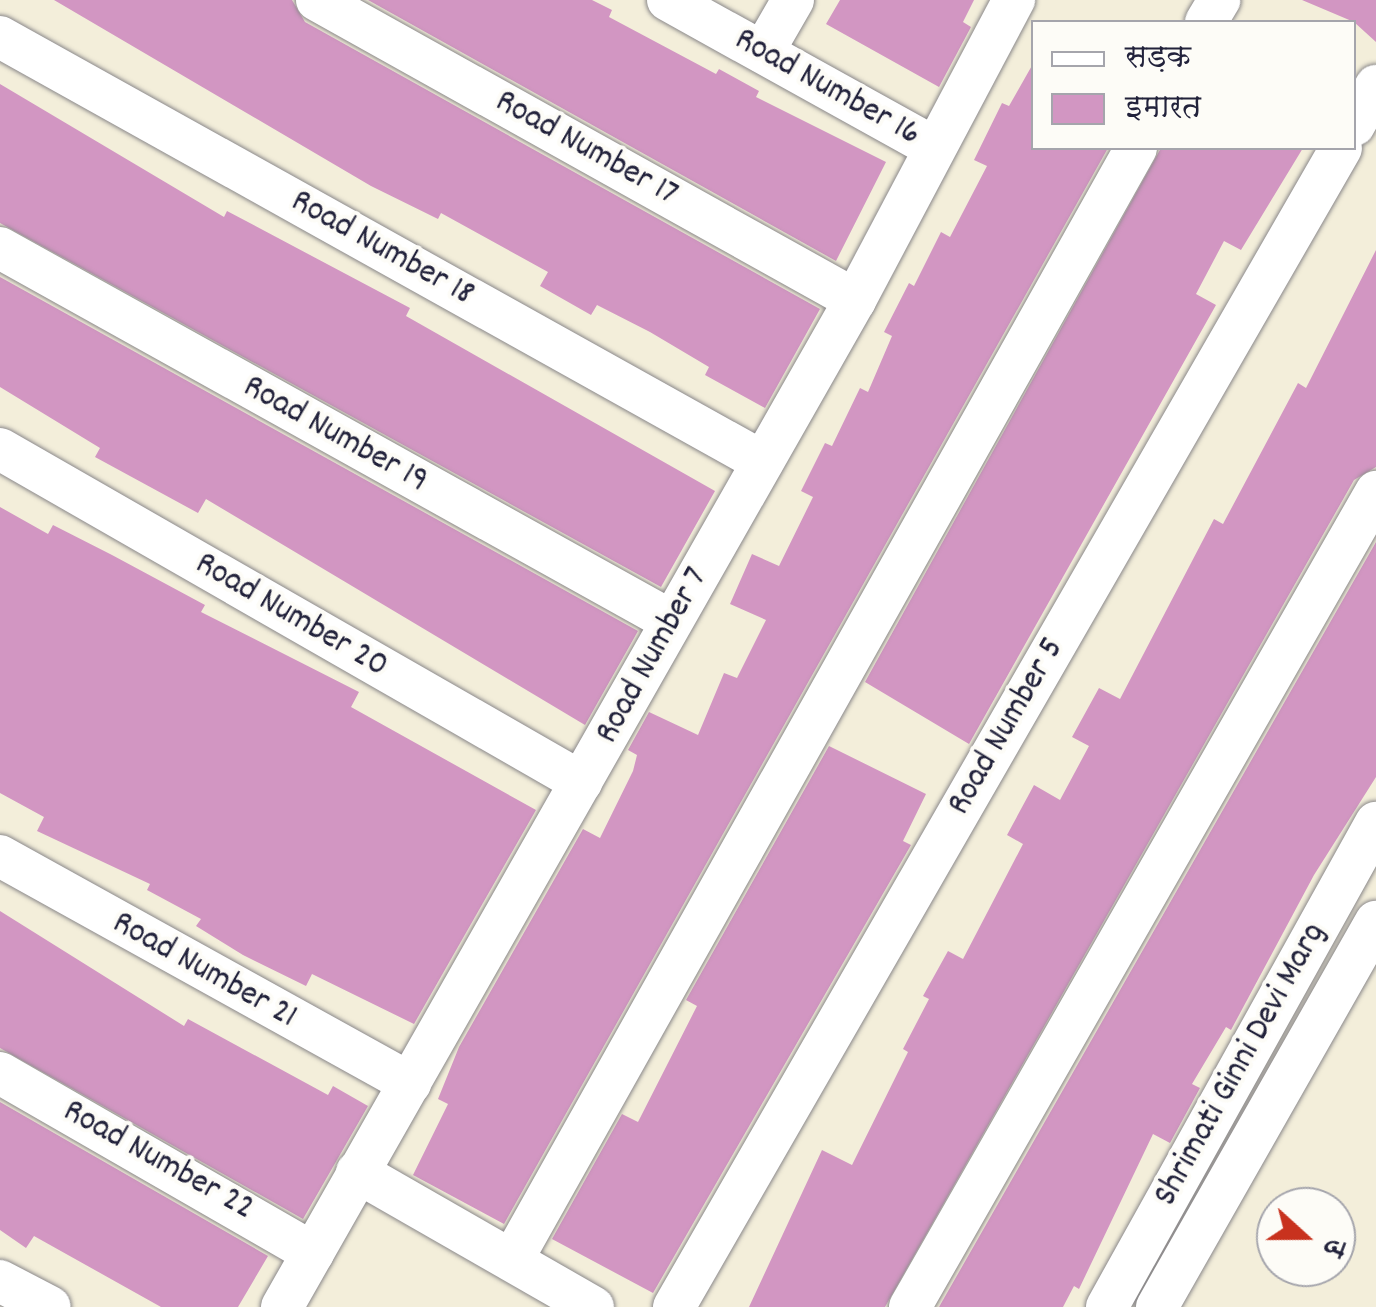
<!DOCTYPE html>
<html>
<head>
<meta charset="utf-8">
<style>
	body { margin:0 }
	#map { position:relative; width:1376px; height:1307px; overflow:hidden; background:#f3eeda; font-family:Dekko,"Playpen Sans Deva",sans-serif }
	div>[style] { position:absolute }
	.building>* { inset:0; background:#d296c2 }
	.roads { filter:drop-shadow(0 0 2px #8a888a) drop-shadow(0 0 2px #8a888a) }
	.minor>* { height:42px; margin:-21px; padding:0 21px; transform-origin:21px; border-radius:21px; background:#fff }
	span { translate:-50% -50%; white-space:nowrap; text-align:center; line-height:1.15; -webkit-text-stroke:8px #fdfcf7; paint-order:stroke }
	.street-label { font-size:35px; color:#22223b }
	.legend { position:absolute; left:1031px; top:20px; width:325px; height:130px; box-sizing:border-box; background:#fdfcf7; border:2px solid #a5a5ac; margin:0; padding:12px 18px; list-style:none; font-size:30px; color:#22223b }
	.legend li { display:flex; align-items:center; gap:20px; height:50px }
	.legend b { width:50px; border:2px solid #a5a5ac }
	.north { position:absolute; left:1256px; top:1187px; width:100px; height:100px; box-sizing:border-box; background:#fdfcf7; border:2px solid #a5a5ac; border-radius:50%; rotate:111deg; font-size:28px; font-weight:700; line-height:40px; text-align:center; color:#22223b }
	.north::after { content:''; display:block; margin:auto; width:35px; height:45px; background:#c8321e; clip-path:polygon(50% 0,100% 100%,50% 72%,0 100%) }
</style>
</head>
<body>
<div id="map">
	<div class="building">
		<div style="clip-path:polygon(54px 0,292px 0,305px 22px,820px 309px,765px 408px,705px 375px,709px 367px,650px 332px,597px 305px,591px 315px,540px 286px,548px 272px,441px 213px,438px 219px,371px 186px)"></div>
		<div style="clip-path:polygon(368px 0,592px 0,612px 10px,609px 17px,716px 74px,719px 69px,759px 91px,756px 97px,886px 162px,836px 261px)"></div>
		<div style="clip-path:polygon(840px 0,974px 0,963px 22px,971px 27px,939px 87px,826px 24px)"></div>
		<div style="clip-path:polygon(1302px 0,1376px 0,1376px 42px,1354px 22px)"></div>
		<div style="clip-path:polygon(1034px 62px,1034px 148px,1108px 148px,504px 1224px,413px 1175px,448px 1104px,438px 1099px,459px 1047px,583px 829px,600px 838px,633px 771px,637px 755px,628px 750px,649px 712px,698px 735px,724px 673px,737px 678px,766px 620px,730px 604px,752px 554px,779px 566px,813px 497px,801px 491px,825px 443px,832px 446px,860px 388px,868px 392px,892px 336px,884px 332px,909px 283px,914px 286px,941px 232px,950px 237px,987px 166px,974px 160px,1002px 103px,1009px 106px)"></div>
		<div style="clip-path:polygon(0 84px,224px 217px,227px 211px,410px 308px,406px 316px,715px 491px,661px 587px,0 223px)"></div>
		<div style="clip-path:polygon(1161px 148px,1303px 148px,1241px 250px,1224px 241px,1196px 294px,1216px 305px,969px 744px,865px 682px)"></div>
		<div style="clip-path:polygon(1376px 250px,1376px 467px,1354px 480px,885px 1307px,749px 1307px,822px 1150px,852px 1165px,908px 1052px,903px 1049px,929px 999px,923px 996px,948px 951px,963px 959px,1023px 844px,1007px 835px,1034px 785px,1060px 800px,1089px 746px,1072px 737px,1099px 688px,1120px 699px,1214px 519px,1223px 524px,1298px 383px,1306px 388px)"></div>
		<div style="clip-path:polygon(0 277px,638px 631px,585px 725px,206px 499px,198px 513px,95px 457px,100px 448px,0 387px)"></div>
		<div style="clip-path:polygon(0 507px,48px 534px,53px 525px,112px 555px,205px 605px,201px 612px,359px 692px,351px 707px,536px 810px,414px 1024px,312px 974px,306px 986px,243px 955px,196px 926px,201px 919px,147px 890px,150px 884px,37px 831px,44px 817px,0 793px)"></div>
		<div style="clip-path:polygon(1376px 542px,1376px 777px,1314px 875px,1231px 1030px,1226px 1027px,1192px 1084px,1200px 1088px,1170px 1143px,1153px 1134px,1079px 1289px,1074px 1286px,1063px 1307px,939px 1307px)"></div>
		<div style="clip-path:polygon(829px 746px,926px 794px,903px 841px,911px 845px,653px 1293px,552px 1239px,622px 1114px,638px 1122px,697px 1006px,686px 1000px)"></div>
		<div style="clip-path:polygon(0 911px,184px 1026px,188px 1019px,328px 1095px,333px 1086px,368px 1106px,303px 1219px,0 1048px)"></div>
		<div style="clip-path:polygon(0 1102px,268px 1256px,238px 1307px,161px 1307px,34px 1236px,26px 1248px,0 1230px)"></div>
	</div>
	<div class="roads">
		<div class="minor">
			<div style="left:317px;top:0;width:616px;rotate:29.14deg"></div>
			<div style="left:668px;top:0;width:305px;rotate:29deg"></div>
			<div style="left:1206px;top:22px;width:26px;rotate:-59deg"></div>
			<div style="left:0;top:37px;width:873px;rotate:29.12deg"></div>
			<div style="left:763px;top:52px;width:60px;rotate:-60deg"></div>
			<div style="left:1354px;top:125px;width:45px;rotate:-60.6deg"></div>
			<div style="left:0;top:248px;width:768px;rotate:29.07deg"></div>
			<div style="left:0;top:449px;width:670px;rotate:29.82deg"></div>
			<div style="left:0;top:856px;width:469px;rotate:29deg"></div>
			<div style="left:0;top:1073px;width:361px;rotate:29.9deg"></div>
			<div style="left:357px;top:1172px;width:272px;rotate:29.8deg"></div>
			<div style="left:512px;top:1260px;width:1275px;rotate:-60.7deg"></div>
			<div style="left:0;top:1281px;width:56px;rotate:27.5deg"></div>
			<div style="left:282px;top:1307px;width:1159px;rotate:-60.36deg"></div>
			<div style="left:855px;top:300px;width:340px;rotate:-62.1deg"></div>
			<div style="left:674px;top:1307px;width:1337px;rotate:-60.08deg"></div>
			<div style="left:910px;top:1307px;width:939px;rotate:-60.24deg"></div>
			<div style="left:1107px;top:1307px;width:554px;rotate:-60.94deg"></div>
			<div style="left:1157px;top:1307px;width:443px;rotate:-60.4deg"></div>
		</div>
	</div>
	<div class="street-label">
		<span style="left:827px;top:88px;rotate:29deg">Road Number 16</span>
		<span style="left:586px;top:149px;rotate:29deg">Road Number 17</span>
		<span style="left:382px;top:249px;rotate:29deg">Road Number 18</span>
		<span style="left:335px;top:435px;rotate:29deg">Road Number 19</span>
		<span style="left:291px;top:616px;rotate:30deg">Road Number 20</span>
		<span style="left:653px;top:656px;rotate:-61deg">Road Number 7</span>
		<span style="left:1007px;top:727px;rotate:-60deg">Road Number 5</span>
		<span style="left:204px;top:971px;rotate:29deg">Road Number 21</span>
		<span style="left:1241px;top:1065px;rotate:-61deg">Shrimati Ginni Devi Marg</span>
		<span style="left:158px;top:1161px;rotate:29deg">Road Number 22</span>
	</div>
	<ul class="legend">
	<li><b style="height:12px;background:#fff"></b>सड़क</li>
	<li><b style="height:28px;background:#d296c2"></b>इमारत</li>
	</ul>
	<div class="north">उ</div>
</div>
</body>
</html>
